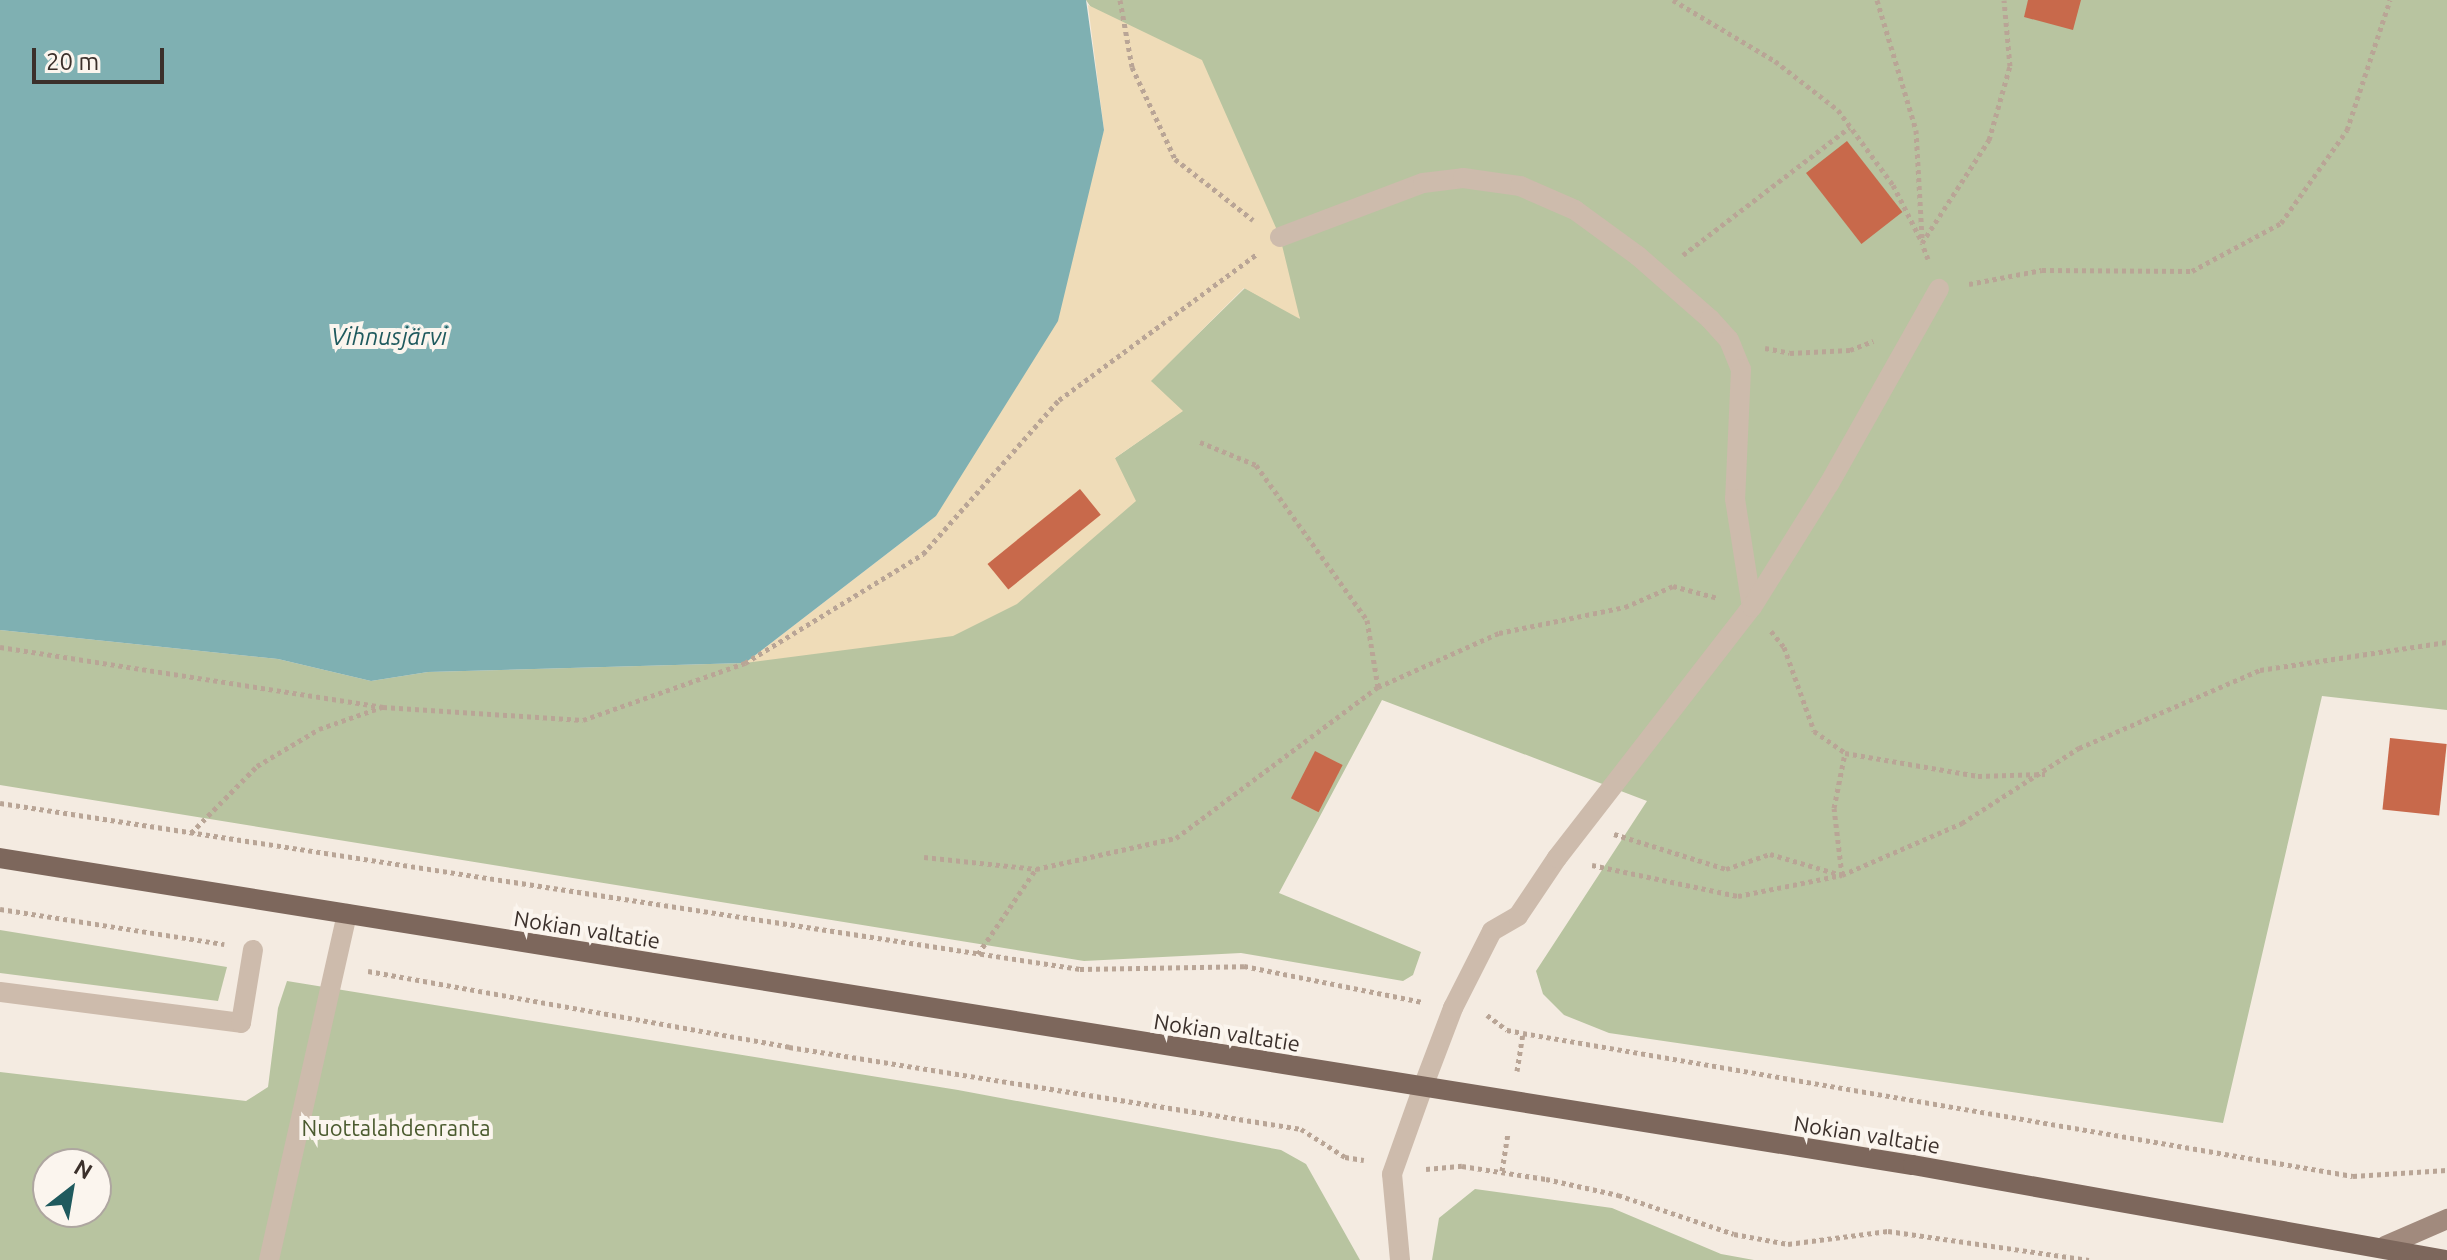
<!DOCTYPE html>
<html>
<head>
<meta charset="utf-8">
<style>
	body { margin:0 }
	#map { position:relative; width:2447px; height:1260px; overflow:hidden; background:#f4ebe1; font-family:Ubuntu,sans-serif }
	div>[style] { position:absolute }
	.green>* { inset:0; background:#b8c4a0 }
	.sand>* { inset:0; background:#efdcb8 }
	.water>* { inset:0; background:#7fb0b2 }
	.building>* { inset:0; background:#c8694b; transform-origin:0 0 }
	.path>* { height:5px; margin-top:-2.5px; transform-origin:0; background:repeating-linear-gradient(90deg,#b9a596 0 4px,transparent 0 8px) }
	.service>* { height:20px; margin:-10px; padding:0 10px; transform-origin:10px; border-radius:10px; background:#cdbbac }
	.minor>* { height:20px; margin:-10px; padding:0 10px; transform-origin:10px; border-radius:10px; background:#cdbbac }
	.secondary>* { height:20px; margin:-10px; padding:0 10px; transform-origin:10px; border-radius:10px; background:#a18a7d }
	.primary>* { height:20px; margin:-10px; padding:0 10px; transform-origin:10px; border-radius:10px; background:#7d675c }
	span { translate:-50% -50%; white-space:nowrap; text-align:center; line-height:1.15; -webkit-text-stroke:8px #fbf5ee; paint-order:stroke }
	.street-label { font-size:22px; color:#3b302b }
	.park-label { font-size:22px; color:#4a5a2e }
	.water-label { font-size:24px; color:#1f5a5e; font-style:italic }
	.north { position:absolute; left:32px; top:1148px; width:80px; height:80px; box-sizing:border-box; background:#fbf5ee; border:2px solid #aea6a0; border-radius:50%; rotate:31deg; font-size:22px; font-weight:700; line-height:32px; text-align:center; color:#3b302b }
	.north::after { content:''; display:block; margin:auto; width:28px; height:36px; background:#1f5a5e; clip-path:polygon(50% 0,100% 100%,50% 72%,0 100%) }
	.scale { position:absolute; left:32px; top:48px; width:132px; height:36px; box-sizing:border-box; border:4px solid #3b302b; border-top:0; padding-left:10px; font-size:24px; line-height:28px; white-space:nowrap; color:#3b302b; -webkit-text-stroke:6px #fbf5ee; paint-order:stroke }
</style>
</head>
<body>
<div id="map">
	<div class="green">
		<div style="clip-path:polygon(1086px 0,2447px 0,2447px 710px,2322px 696px,2223px 1123px,1609px 1033px,1564px 1015px,1543px 994px,1536px 971px,1647px 801px,1382px 700px,1279px 893px,1421px 952px,1413px 975px,1403px 981px,1241px 953px,1084px 961px,0 785px,0 630px,278px 659px,371px 681px,428px 672px,745px 663px,1115px 458px,1182px 411px,1150px 381px,1245px 288px,1300px 318px)"></div>
		<div style="clip-path:polygon(0 930px,227px 967px,218px 1001px,0 973px)"></div>
		<div style="clip-path:polygon(evenodd,287px 981px,958px 1090px,1281px 1150px,1306px 1164px,1360px 1260px,0 1260px,0 1072px,246px 1101px,268px 1087px,278px 1008px,287px 981px,48px 1164px,96px 1164px,96px 1212px,48px 1212px,48px 1164px)"></div>
		<div style="clip-path:polygon(1475px 1189px,1612px 1208px,1721px 1254px,1754px 1260px,1432px 1260px,1439px 1218px)"></div>
	</div>
	<div class="sand">
		<div style="clip-path:polygon(1088px 5px,1202px 60px,1280px 237px,1300px 319px,1244px 288px,1151px 381px,1183px 411px,1115px 458px,1136px 501px,1017px 604px,953px 636px,745px 663px,936px 516px,1104px 130px)"></div>
	</div>
	<div class="water">
		<div style="clip-path:polygon(0 0,1086px 0,1104px 130px,1058px 321px,936px 516px,745px 663px,428px 672px,371px 681px,278px 659px,0 630px)"></div>
	</div>
	<div class="building">
		<div style="clip-path:polygon(2028px 0,2081px 0,2073px 30px,2024px 17px)"></div>
		<div style="left:1847px;top:141px;width:90px;height:52px;rotate:52deg"></div>
		<div style="left:1080px;top:489px;width:33px;height:119px;rotate:51deg"></div>
		<div style="left:2390px;top:738px;width:57px;height:72px;rotate:6deg"></div>
		<div style="left:1315px;top:751px;width:31px;height:53px;rotate:27deg"></div>
	</div>
	<div class="path">
		<div style="left:1120px;top:0;width:68px;rotate:79.8deg"></div>
		<div style="left:1132px;top:67px;width:102px;rotate:64.9deg"></div>
		<div style="left:1175px;top:159px;width:99px;rotate:38deg"></div>
		<div style="left:1673px;top:0;width:119px;rotate:30.9deg"></div>
		<div style="left:1775px;top:61px;width:80px;rotate:37.9deg"></div>
		<div style="left:1838px;top:110px;width:93px;rotate:53.7deg"></div>
		<div style="left:1893px;top:185px;width:64px;rotate:63deg"></div>
		<div style="left:1877px;top:0;width:136px;rotate:73.3deg"></div>
		<div style="left:1916px;top:130px;width:108px;rotate:86.8deg"></div>
		<div style="left:1683px;top:255px;width:210px;rotate:-37.5deg"></div>
		<div style="left:1928px;top:259px;width:17px;rotate:-111deg"></div>
		<div style="left:1922px;top:243px;width:123px;rotate:-57deg"></div>
		<div style="left:1989px;top:140px;width:77px;rotate:-74.2deg"></div>
		<div style="left:2010px;top:66px;width:66px;rotate:-95.2deg"></div>
		<div style="left:1969px;top:284px;width:74px;rotate:-10.9deg"></div>
		<div style="left:2042px;top:270px;width:150px;rotate:0.4deg"></div>
		<div style="left:2192px;top:271px;width:101px;rotate:-28.3deg"></div>
		<div style="left:2281px;top:223px;width:114px;rotate:-54.6deg"></div>
		<div style="left:2347px;top:130px;width:137px;rotate:-71.7deg"></div>
		<div style="left:1765px;top:348px;width:25px;rotate:11deg"></div>
		<div style="left:1790px;top:353px;width:60px;rotate:-2.9deg"></div>
		<div style="left:1850px;top:350px;width:25px;rotate:-21deg"></div>
		<div style="left:1200px;top:442px;width:61px;rotate:22.3deg"></div>
		<div style="left:1256px;top:465px;width:191px;rotate:54.4deg"></div>
		<div style="left:1367px;top:620px;width:68px;rotate:80.7deg"></div>
		<div style="left:1771px;top:631px;width:21px;rotate:51deg"></div>
		<div style="left:1784px;top:647px;width:89px;rotate:70.3deg"></div>
		<div style="left:1814px;top:731px;width:38px;rotate:35deg"></div>
		<div style="left:1845px;top:753px;width:135px;rotate:9.8deg"></div>
		<div style="left:1978px;top:776px;width:67px;rotate:-1.7deg"></div>
		<div style="left:0;top:647px;width:388px;rotate:8.9deg"></div>
		<div style="left:383px;top:707px;width:200px;rotate:3.7deg"></div>
		<div style="left:583px;top:720px;width:172px;rotate:-19.4deg"></div>
		<div style="left:745px;top:663px;width:209px;rotate:-31.5deg"></div>
		<div style="left:923px;top:554px;width:205px;rotate:-48.6deg"></div>
		<div style="left:1059px;top:400px;width:245px;rotate:-36.4deg"></div>
		<div style="left:0;top:803px;width:1093px;rotate:8.74deg"></div>
		<div style="left:1080px;top:969px;width:164px;rotate:-1deg"></div>
		<div style="left:1244px;top:966px;width:182px;rotate:11.4deg"></div>
		<div style="left:191px;top:833px;width:94px;rotate:-45.4deg"></div>
		<div style="left:257px;top:766px;width:72px;rotate:-30.8deg"></div>
		<div style="left:319px;top:729px;width:67px;rotate:-19.2deg"></div>
		<div style="left:1614px;top:834px;width:117px;rotate:17.4deg"></div>
		<div style="left:1726px;top:869px;width:46px;rotate:-18.8deg"></div>
		<div style="left:1770px;top:854px;width:75px;rotate:16.3deg"></div>
		<div style="left:1842px;top:875px;width:131px;rotate:-23.4deg"></div>
		<div style="left:1962px;top:823px;width:139px;rotate:-32.7deg"></div>
		<div style="left:2079px;top:748px;width:197px;rotate:-23.3deg"></div>
		<div style="left:2260px;top:670px;width:189px;rotate:-8.5deg"></div>
		<div style="left:924px;top:857px;width:113px;rotate:6.1deg"></div>
		<div style="left:1592px;top:865px;width:149px;rotate:12deg"></div>
		<div style="left:1738px;top:896px;width:106px;rotate:-11.4deg"></div>
		<div style="left:1842px;top:875px;width:67px;rotate:-96.8deg"></div>
		<div style="left:1834px;top:808px;width:56px;rotate:-78.7deg"></div>
		<div style="left:0;top:909px;width:227px;rotate:8.9deg"></div>
		<div style="left:978px;top:954px;width:103px;rotate:-55.7deg"></div>
		<div style="left:1036px;top:869px;width:143px;rotate:-12.5deg"></div>
		<div style="left:1176px;top:838px;width:252px;rotate:-36.8deg"></div>
		<div style="left:1378px;top:687px;width:133px;rotate:-24.1deg"></div>
		<div style="left:1499px;top:633px;width:129px;rotate:-11.7deg"></div>
		<div style="left:1625px;top:607px;width:52px;rotate:-23.6deg"></div>
		<div style="left:1673px;top:586px;width:47px;rotate:14.9deg"></div>
		<div style="left:368px;top:971px;width:428px;rotate:10.2deg"></div>
		<div style="left:789px;top:1047px;width:519px;rotate:9.1deg"></div>
		<div style="left:1301px;top:1129px;width:52px;rotate:32.5deg"></div>
		<div style="left:1345px;top:1157px;width:19px;rotate:9deg"></div>
		<div style="left:1487px;top:1015px;width:25px;rotate:37deg"></div>
		<div style="left:1507px;top:1030px;width:16px;rotate:11deg"></div>
		<div style="left:1523px;top:1033px;width:842px;rotate:9.78deg"></div>
		<div style="left:2353px;top:1176px;width:94px;rotate:-3.7deg"></div>
		<div style="left:1517px;top:1071px;width:37px;rotate:-81deg"></div>
		<div style="left:1426px;top:1169px;width:36px;rotate:-5deg"></div>
		<div style="left:1462px;top:1166px;width:85px;rotate:8.8deg"></div>
		<div style="left:1546px;top:1179px;width:74px;rotate:12.5deg"></div>
		<div style="left:1618px;top:1195px;width:122px;rotate:18.6deg"></div>
		<div style="left:1734px;top:1234px;width:55px;rotate:10.5deg"></div>
		<div style="left:1788px;top:1244px;width:101px;rotate:-7.4deg"></div>
		<div style="left:1888px;top:1231px;width:203px;rotate:8.2deg"></div>
		<div style="left:1502px;top:1171px;width:39px;rotate:-81deg"></div>
	</div>
	<div class="service">
		<div style="left:1280px;top:237px;width:153px;rotate:-20.7deg"></div>
		<div style="left:1423px;top:183px;width:40px;rotate:-7.1deg"></div>
		<div style="left:1463px;top:178px;width:58px;rotate:8deg"></div>
		<div style="left:1520px;top:186px;width:60px;rotate:23.6deg"></div>
		<div style="left:1575px;top:210px;width:78px;rotate:36.1deg"></div>
		<div style="left:1638px;top:256px;width:96px;rotate:41.2deg"></div>
		<div style="left:1710px;top:319px;width:28px;rotate:48deg"></div>
		<div style="left:1729px;top:340px;width:31px;rotate:68deg"></div>
		<div style="left:1741px;top:369px;width:130px;rotate:92.6deg"></div>
		<div style="left:1735px;top:499px;width:109px;rotate:81.1deg"></div>
		<div style="left:0;top:992px;width:243px;rotate:7.3deg"></div>
		<div style="left:241px;top:1023px;width:74px;rotate:-80.7deg"></div>
		<div style="left:1423px;top:1087px;width:85px;rotate:-69.2deg"></div>
		<div style="left:1453px;top:1008px;width:86px;rotate:-63.1deg"></div>
		<div style="left:1492px;top:931px;width:30px;rotate:-30deg"></div>
		<div style="left:1518px;top:916px;width:70px;rotate:-56.1deg"></div>
		<div style="left:1557px;top:858px;width:318px;rotate:-52.2deg"></div>
		<div style="left:1752px;top:607px;width:145px;rotate:-58deg"></div>
		<div style="left:1829px;top:484px;width:224px;rotate:-60.6deg"></div>
		<div style="left:269px;top:1260px;width:355px;rotate:-77.3deg"></div>
	</div>
	<div class="minor">
		<div style="left:1400px;top:1260px;width:86px;rotate:-95.3deg"></div>
		<div style="left:1392px;top:1174px;width:92px;rotate:-70.4deg"></div>
	</div>
	<div class="secondary">
		<div style="left:2385px;top:1246px;width:68px;rotate:-23.5deg"></div>
	</div>
	<div class="primary">
		<div style="left:0;top:858px;width:1937px;rotate:9.12deg"></div>
		<div style="left:1913px;top:1165px;width:540px;rotate:10.12deg"></div>
	</div>
	<div class="street-label">
		<span style="left:587px;top:929px;rotate:9deg">Nokian valtatie</span>
		<span style="left:1227px;top:1032px;rotate:9deg">Nokian valtatie</span>
		<span style="left:1867px;top:1134px;rotate:9deg">Nokian valtatie</span>
	</div>
	<div class="park-label">
		<span style="left:396px;top:1128px">Nuottalahdenranta</span>
	</div>
	<div class="water-label">
		<span style="left:389px;top:337px">Vihnusjärvi</span>
	</div>
	<div class="north">N</div>
	<div class="scale">20 m</div>
</div>
</body>
</html>
